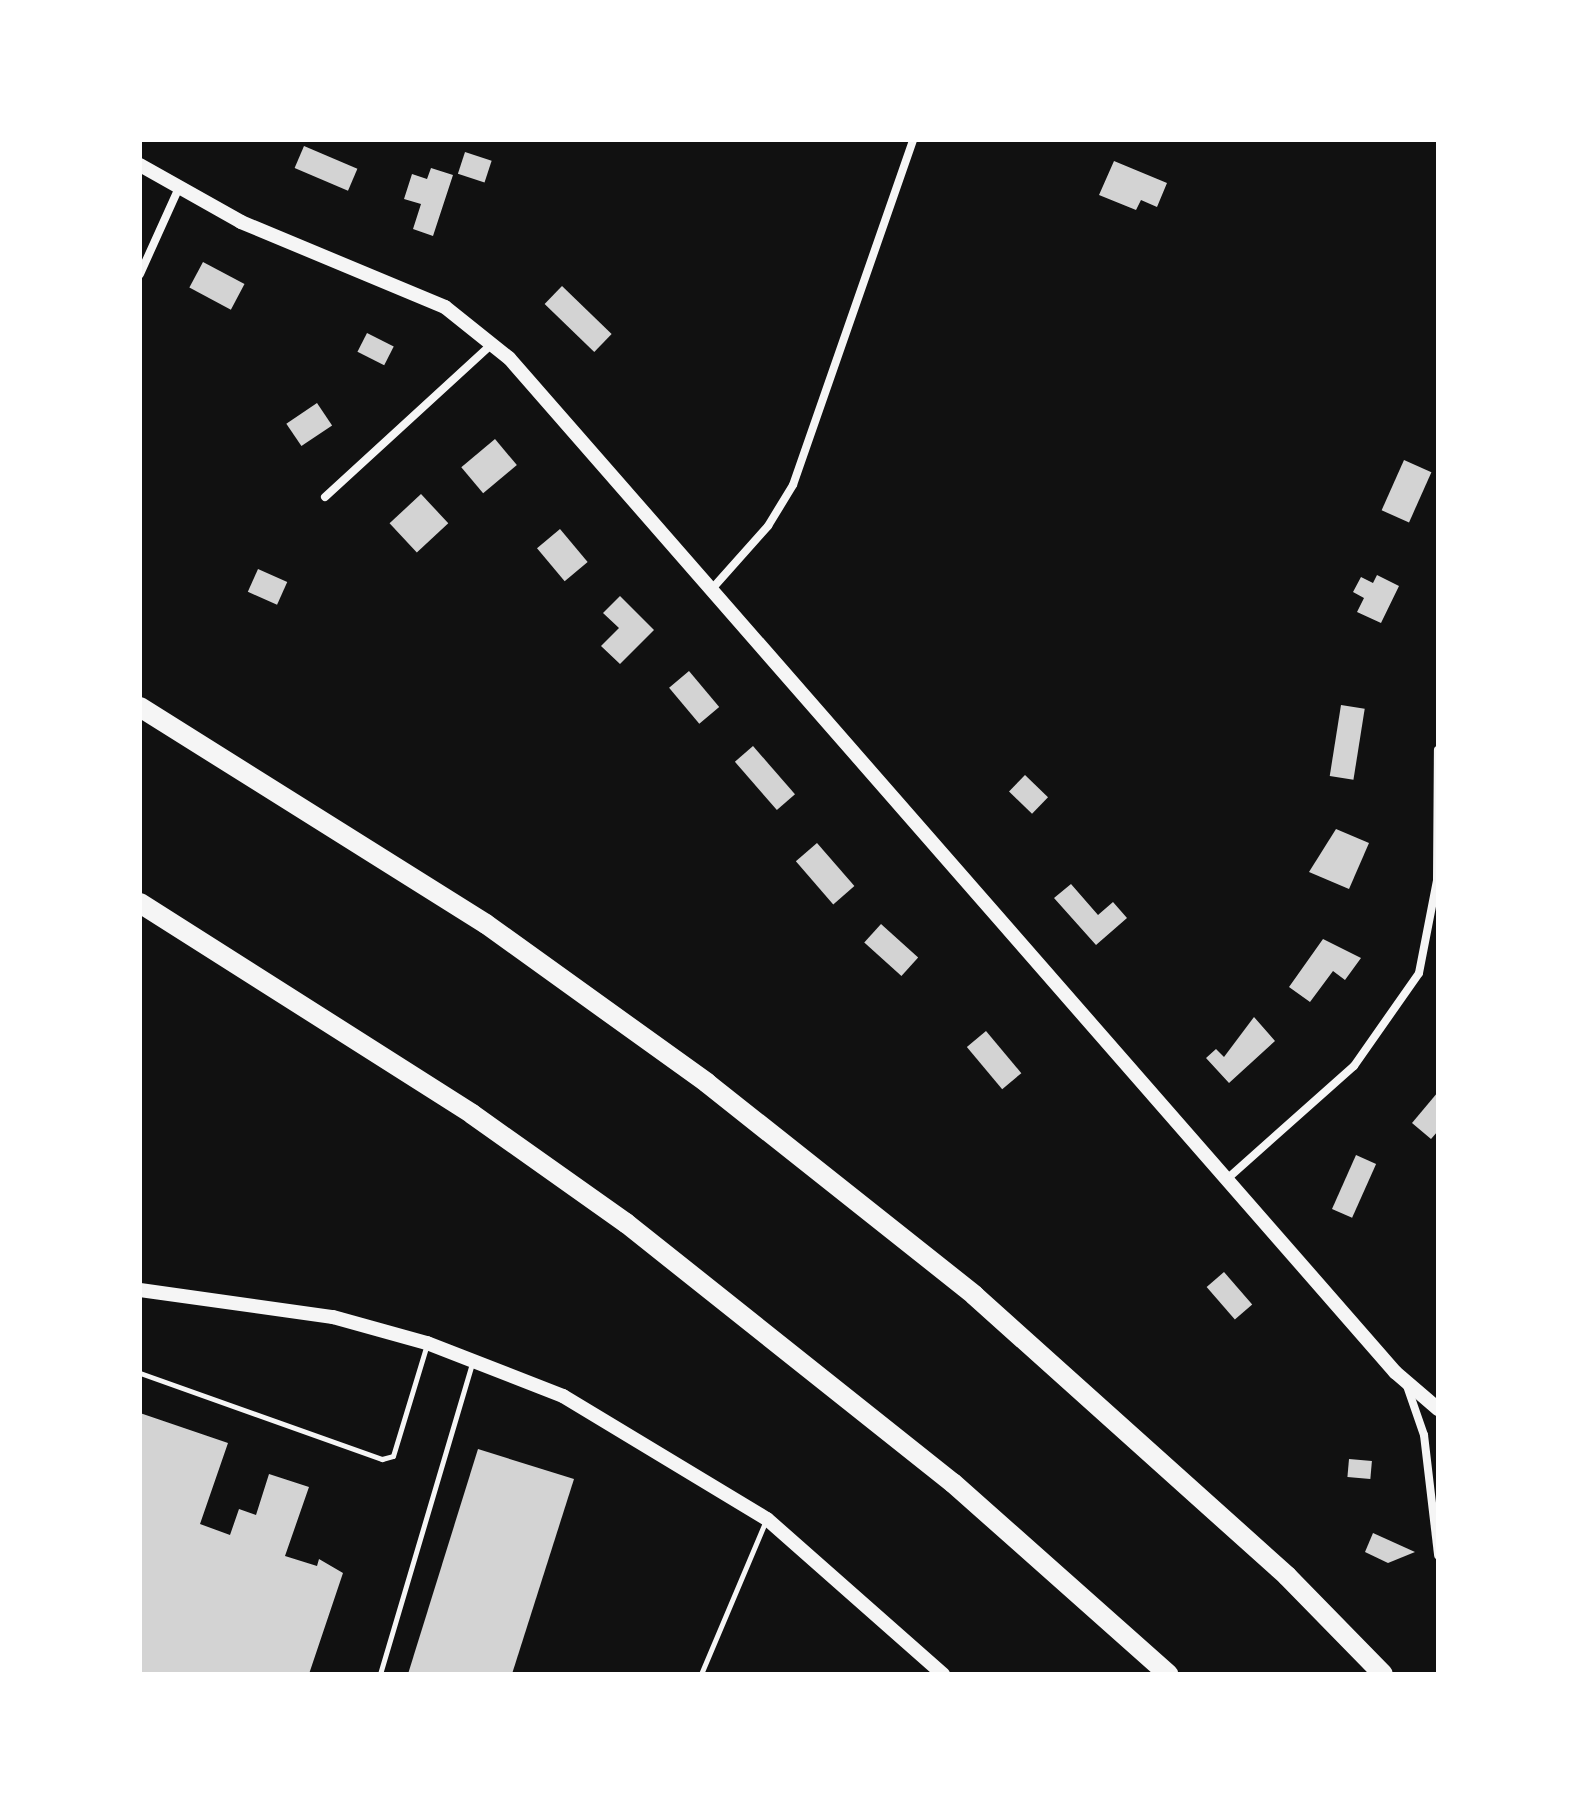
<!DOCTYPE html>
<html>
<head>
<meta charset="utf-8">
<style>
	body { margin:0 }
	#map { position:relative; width:1578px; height:1814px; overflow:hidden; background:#111; font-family:Georgia,serif }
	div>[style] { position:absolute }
	.building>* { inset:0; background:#d3d3d3; transform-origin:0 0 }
	.service>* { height:5px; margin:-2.5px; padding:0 2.5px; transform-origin:2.5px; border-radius:2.5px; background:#f5f5f5 }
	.minor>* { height:8px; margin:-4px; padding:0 4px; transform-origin:4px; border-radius:4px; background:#f5f5f5 }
	.tertiary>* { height:14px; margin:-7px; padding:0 7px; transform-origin:7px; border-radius:7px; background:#f5f5f5 }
	.motorway>* { height:20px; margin:-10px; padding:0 10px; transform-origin:10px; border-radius:10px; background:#f5f5f5 }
	span { translate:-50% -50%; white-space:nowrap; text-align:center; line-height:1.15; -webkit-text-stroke:6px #fff; paint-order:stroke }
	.frame { position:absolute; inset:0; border:142px solid #fff; pointer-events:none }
</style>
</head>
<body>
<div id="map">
	<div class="building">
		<div style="left:304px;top:146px;width:58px;height:24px;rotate:23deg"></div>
		<div style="left:465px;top:152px;width:28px;height:23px;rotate:18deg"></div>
		<div style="clip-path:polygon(1114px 161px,1167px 183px,1157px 207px,1141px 200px,1136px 210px,1099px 195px)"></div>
		<div style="clip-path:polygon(431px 168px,453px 175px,433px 236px,413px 229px,421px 204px,404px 199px,412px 174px,427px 179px)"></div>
		<div style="left:203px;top:262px;width:47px;height:29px;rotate:28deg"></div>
		<div style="left:562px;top:286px;width:69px;height:25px;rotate:44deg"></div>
		<div style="left:367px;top:333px;width:30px;height:21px;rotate:27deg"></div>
		<div style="left:317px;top:403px;width:27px;height:37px;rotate:56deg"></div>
		<div style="left:495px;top:439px;width:34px;height:44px;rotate:50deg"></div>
		<div style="left:1404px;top:460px;width:30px;height:55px;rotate:24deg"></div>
		<div style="left:421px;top:494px;width:40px;height:43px;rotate:47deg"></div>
		<div style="left:560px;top:529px;width:43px;height:30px;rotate:50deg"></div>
		<div style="left:258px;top:569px;width:32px;height:25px;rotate:24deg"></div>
		<div style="clip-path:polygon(1377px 575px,1399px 586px,1381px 623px,1357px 612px,1364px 598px,1353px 592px,1361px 577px,1373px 583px)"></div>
		<div style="clip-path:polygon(620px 596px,654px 630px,620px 664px,601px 646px,619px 628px,603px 613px)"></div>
		<div style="left:689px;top:671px;width:47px;height:26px;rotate:50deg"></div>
		<div style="left:1341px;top:705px;width:24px;height:72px;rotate:9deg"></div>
		<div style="left:753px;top:746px;width:64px;height:24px;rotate:49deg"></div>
		<div style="left:1025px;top:775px;width:32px;height:23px;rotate:44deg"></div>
		<div style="clip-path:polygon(1336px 829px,1369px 843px,1349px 889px,1309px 872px)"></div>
		<div style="left:817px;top:843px;width:57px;height:28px;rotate:49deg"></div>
		<div style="clip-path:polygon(1071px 884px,1098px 915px,1113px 902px,1127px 918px,1096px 945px,1054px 898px)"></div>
		<div style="left:881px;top:924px;width:50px;height:25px;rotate:42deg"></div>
		<div style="clip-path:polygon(1323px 939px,1361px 958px,1345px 980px,1333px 971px,1310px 1002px,1289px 987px)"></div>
		<div style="clip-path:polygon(1254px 1017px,1275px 1041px,1229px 1083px,1206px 1058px,1216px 1049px,1224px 1057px)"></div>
		<div style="left:986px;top:1031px;width:55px;height:25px;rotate:50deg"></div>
		<div style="clip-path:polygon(1438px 1092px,1438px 1131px,1431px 1139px,1412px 1123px)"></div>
		<div style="left:1356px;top:1155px;width:22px;height:59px;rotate:24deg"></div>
		<div style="left:1224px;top:1272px;width:43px;height:23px;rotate:49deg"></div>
		<div style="clip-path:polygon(140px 1413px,228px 1443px,200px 1524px,230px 1535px,239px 1509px,256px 1515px,269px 1474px,309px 1487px,285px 1556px,317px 1566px,319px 1559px,343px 1573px,309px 1674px,140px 1674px)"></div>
		<div style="clip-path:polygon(478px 1449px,574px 1479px,512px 1674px,408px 1674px)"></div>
		<div style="left:1349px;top:1459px;width:23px;height:18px;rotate:5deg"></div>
		<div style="clip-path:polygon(1373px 1533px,1415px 1552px,1388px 1563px,1365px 1552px)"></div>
	</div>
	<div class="service">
		<div style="left:140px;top:1373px;width:257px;rotate:19.6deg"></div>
		<div style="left:382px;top:1459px;width:11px;rotate:-15deg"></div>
		<div style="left:393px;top:1456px;width:117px;rotate:-73.1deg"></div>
		<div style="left:380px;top:1674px;width:323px;rotate:-73.5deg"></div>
		<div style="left:701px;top:1674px;width:167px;rotate:-67.1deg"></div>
	</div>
	<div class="minor">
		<div style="left:140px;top:274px;width:92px;rotate:-65.7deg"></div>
		<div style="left:325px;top:497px;width:226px;rotate:-42.5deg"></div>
		<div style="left:711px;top:590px;width:86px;rotate:-48.3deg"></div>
		<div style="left:768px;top:526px;width:48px;rotate:-58.6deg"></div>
		<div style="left:793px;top:485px;width:365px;rotate:-70.8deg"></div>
		<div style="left:1227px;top:1179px;width:170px;rotate:-41.7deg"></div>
		<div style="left:1354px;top:1066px;width:113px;rotate:-55deg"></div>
		<div style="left:1419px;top:973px;width:95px;rotate:-79deg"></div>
		<div style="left:1437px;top:880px;width:130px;rotate:-89.6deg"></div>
		<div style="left:1407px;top:1386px;width:52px;rotate:70.9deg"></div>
		<div style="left:1424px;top:1435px;width:121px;rotate:83.3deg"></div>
	</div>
	<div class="tertiary">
		<div style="left:140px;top:165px;width:116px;rotate:29.4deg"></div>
		<div style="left:241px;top:222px;width:221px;rotate:22.6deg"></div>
		<div style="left:445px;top:307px;width:82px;rotate:38.6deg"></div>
		<div style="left:509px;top:358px;width:1347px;rotate:48.85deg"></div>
		<div style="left:1395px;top:1372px;width:57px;rotate:40.7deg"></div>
		<div style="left:140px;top:1290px;width:195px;rotate:8deg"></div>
		<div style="left:333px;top:1317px;width:98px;rotate:15.5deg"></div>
		<div style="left:427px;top:1343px;width:146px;rotate:21.3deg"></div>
		<div style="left:563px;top:1396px;width:238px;rotate:31.1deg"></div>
		<div style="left:767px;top:1519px;width:235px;rotate:41.4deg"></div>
	</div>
	<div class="motorway">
		<div style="left:140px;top:707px;width:408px;rotate:32.1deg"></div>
		<div style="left:486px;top:924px;width:272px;rotate:35.7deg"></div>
		<div style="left:707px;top:1083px;width:341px;rotate:38.4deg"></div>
		<div style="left:974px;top:1295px;width:421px;rotate:41.9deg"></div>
		<div style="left:1287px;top:1576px;width:137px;rotate:45.6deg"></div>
		<div style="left:140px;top:903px;width:393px;rotate:32.4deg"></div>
		<div style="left:472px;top:1114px;width:189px;rotate:35.3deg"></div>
		<div style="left:626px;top:1223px;width:418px;rotate:38.5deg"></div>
		<div style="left:953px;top:1483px;width:288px;rotate:41.6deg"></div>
	</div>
	<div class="frame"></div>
</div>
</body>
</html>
